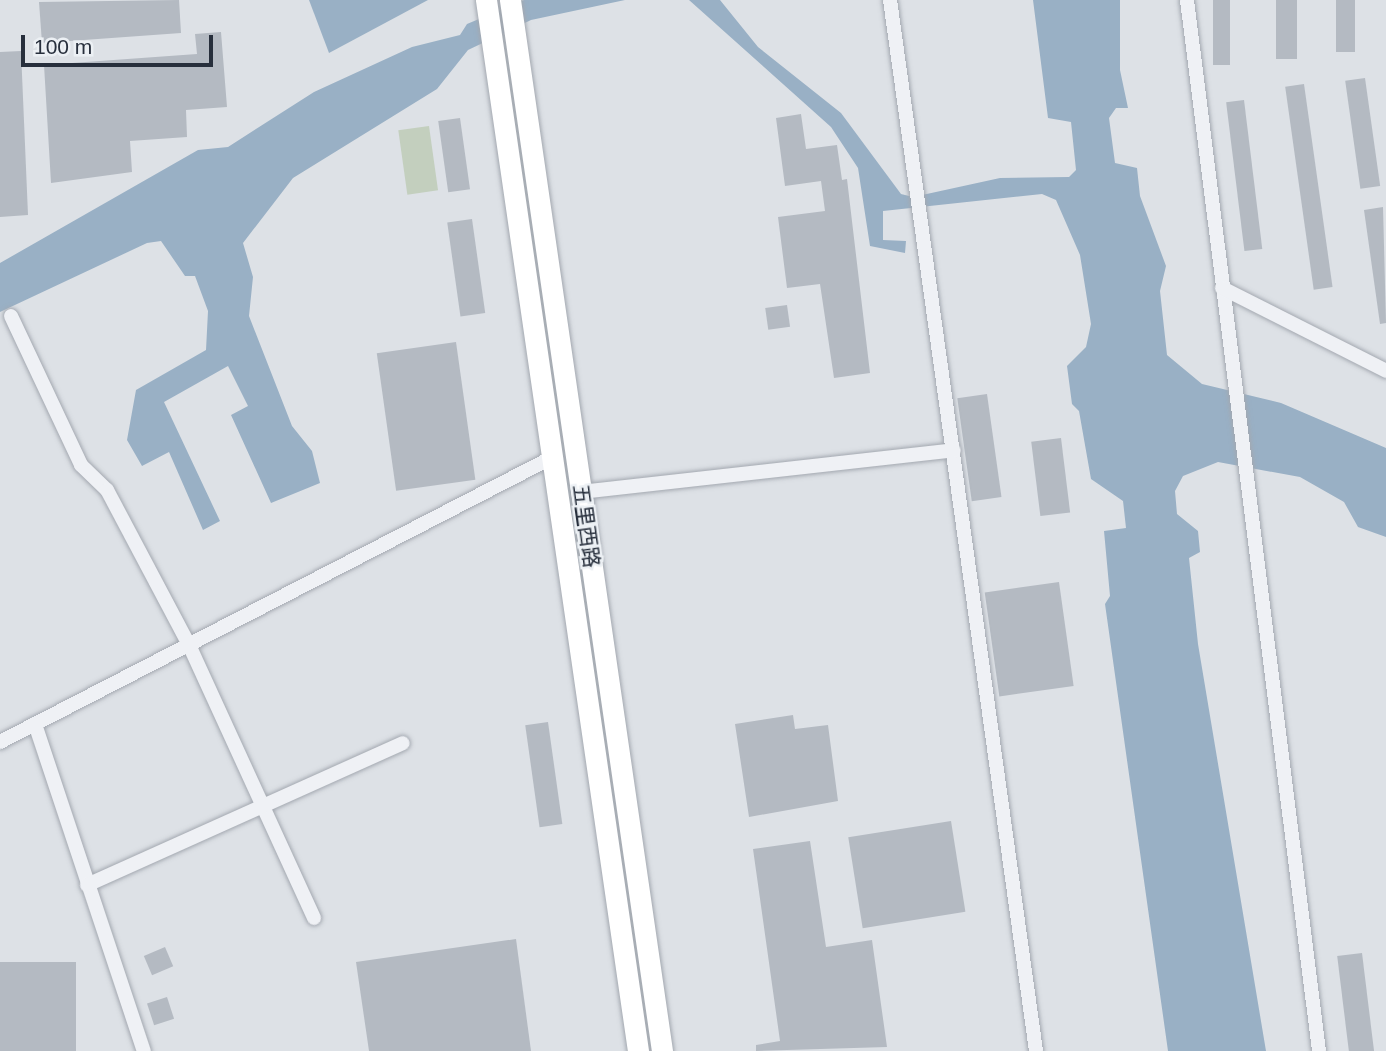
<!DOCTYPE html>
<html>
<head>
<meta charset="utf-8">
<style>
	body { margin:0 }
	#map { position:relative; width:1386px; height:1051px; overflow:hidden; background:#dde1e6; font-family:Helvetica,"Noto Sans SC",sans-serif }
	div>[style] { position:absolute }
	.green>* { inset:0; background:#c3cfbe; transform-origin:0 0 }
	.water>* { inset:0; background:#99b0c5 }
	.building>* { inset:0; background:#b4bac2; transform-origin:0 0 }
	.roads { filter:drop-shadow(0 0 2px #a3a8b0) drop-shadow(0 0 2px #a3a8b0) }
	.minor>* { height:14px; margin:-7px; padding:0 7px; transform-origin:7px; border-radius:7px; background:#eff1f5 }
	.primary>* { height:21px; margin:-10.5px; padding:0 10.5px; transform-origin:10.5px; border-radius:10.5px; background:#fff }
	span { translate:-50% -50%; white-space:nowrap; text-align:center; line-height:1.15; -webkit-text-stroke:5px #ecf0f4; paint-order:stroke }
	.street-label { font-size:21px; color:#272f3c }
	.scale { position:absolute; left:21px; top:35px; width:192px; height:32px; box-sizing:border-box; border:4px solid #272f3c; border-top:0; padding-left:9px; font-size:21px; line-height:24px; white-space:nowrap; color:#272f3c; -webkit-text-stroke:5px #ecf0f4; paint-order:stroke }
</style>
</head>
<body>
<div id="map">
	<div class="green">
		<div style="left:429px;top:126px;width:65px;height:31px;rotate:82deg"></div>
	</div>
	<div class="water">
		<div style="clip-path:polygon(309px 0,428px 0,329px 53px)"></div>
		<div style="clip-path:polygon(524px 0,625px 0,531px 20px,468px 50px,437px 89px,293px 178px,243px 243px,253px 277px,249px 316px,292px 426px,312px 451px,320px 483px,271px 503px,231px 415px,248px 406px,228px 366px,164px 402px,220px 521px,203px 530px,169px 452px,142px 466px,127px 440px,136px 390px,206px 350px,208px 311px,195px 276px,185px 276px,161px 241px,147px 243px,0 312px,0 263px,198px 150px,228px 147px,314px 92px,412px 47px,460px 35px,467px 24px)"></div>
		<div style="clip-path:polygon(689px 0,720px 0,758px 47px,841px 113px,901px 194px,913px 197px,1000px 178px,1069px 177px,1076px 170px,1071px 122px,1048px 118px,1033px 0,1120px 0,1120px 70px,1128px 108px,1116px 108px,1109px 118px,1115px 163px,1137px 168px,1140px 196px,1166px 266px,1160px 291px,1167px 355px,1202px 384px,1281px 403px,1386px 448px,1386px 537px,1358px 527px,1344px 502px,1300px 477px,1218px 462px,1183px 476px,1175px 491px,1177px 514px,1198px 531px,1200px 552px,1189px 558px,1198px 644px,1266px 1051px,1168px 1051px,1105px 604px,1110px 596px,1104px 531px,1126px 528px,1123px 501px,1091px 479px,1079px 411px,1072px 404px,1067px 366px,1086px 347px,1091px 324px,1080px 255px,1056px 200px,1042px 194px,883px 211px,883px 240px,906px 241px,905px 253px,870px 246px,858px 168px,831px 127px)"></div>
	</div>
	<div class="building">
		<div style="clip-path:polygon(179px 0,181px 33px,42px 43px,39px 2px)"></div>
		<div style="left:1213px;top:0;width:17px;height:65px"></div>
		<div style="left:1276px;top:0;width:21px;height:59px"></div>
		<div style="left:1336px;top:0;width:19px;height:52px"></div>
		<div style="clip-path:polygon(221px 32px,227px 107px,186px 110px,187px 137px,130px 141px,132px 172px,51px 183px,44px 65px,197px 54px,195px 34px)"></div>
		<div style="clip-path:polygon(21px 51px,28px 215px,0 217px,0 52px)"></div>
		<div style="left:1365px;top:78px;width:109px;height:20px;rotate:82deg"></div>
		<div style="left:1304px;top:84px;width:205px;height:19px;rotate:82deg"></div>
		<div style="left:1244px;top:100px;width:150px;height:18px;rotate:83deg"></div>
		<div style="clip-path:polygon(801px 114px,806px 149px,837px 145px,842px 180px,847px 179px,870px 373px,834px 378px,820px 284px,787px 288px,778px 217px,825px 211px,821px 181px,785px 186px,776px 118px)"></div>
		<div style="left:460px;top:118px;width:72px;height:22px;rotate:82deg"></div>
		<div style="clip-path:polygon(1383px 207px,1386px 323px,1380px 324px,1364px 210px)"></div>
		<div style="left:472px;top:219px;width:95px;height:25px;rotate:82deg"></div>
		<div style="left:787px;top:305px;width:22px;height:22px;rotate:82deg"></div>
		<div style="left:456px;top:342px;width:139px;height:80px;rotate:82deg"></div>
		<div style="left:987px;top:394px;width:104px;height:30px;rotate:82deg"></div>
		<div style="left:1061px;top:438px;width:75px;height:30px;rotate:83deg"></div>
		<div style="left:1059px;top:582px;width:105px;height:75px;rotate:82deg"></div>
		<div style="clip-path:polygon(793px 715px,795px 729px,828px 725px,838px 801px,749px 817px,735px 724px)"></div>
		<div style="left:548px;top:722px;width:103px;height:23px;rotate:82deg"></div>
		<div style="left:951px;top:821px;width:92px;height:104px;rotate:81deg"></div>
		<div style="clip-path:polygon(810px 841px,826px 947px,872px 940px,887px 1047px,756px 1051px,756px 1045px,780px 1041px,753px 849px)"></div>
		<div style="clip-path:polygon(516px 939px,531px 1051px,369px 1051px,356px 962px)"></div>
		<div style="left:165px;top:947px;width:21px;height:23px;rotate:67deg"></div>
		<div style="left:1362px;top:953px;width:99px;height:25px;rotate:83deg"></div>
		<div style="left:0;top:962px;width:76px;height:89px"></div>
		<div style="left:167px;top:997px;width:23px;height:21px;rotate:72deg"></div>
	</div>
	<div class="roads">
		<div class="minor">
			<div style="left:890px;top:0;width:1061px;rotate:82.09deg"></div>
			<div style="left:1187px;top:0;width:1059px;rotate:82.84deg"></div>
			<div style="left:1222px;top:288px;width:184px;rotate:26.8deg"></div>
			<div style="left:11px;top:316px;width:165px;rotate:64.8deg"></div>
			<div style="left:81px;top:465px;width:36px;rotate:44deg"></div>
			<div style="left:107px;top:490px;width:178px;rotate:62.1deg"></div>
			<div style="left:190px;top:647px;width:298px;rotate:65.4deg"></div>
			<div style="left:581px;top:492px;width:375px;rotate:-6.4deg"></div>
			<div style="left:35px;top:724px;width:345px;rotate:71.6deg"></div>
			<div style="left:0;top:742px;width:620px;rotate:-27.27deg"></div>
			<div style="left:87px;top:885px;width:346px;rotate:-24.2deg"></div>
		</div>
		<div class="primary">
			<div style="left:486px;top:0;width:1062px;rotate:81.77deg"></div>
			<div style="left:510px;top:0;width:1062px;rotate:81.77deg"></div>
		</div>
	</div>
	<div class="street-label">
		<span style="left:586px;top:526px;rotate:82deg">五里西路</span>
	</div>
	<div class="scale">100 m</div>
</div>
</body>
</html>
